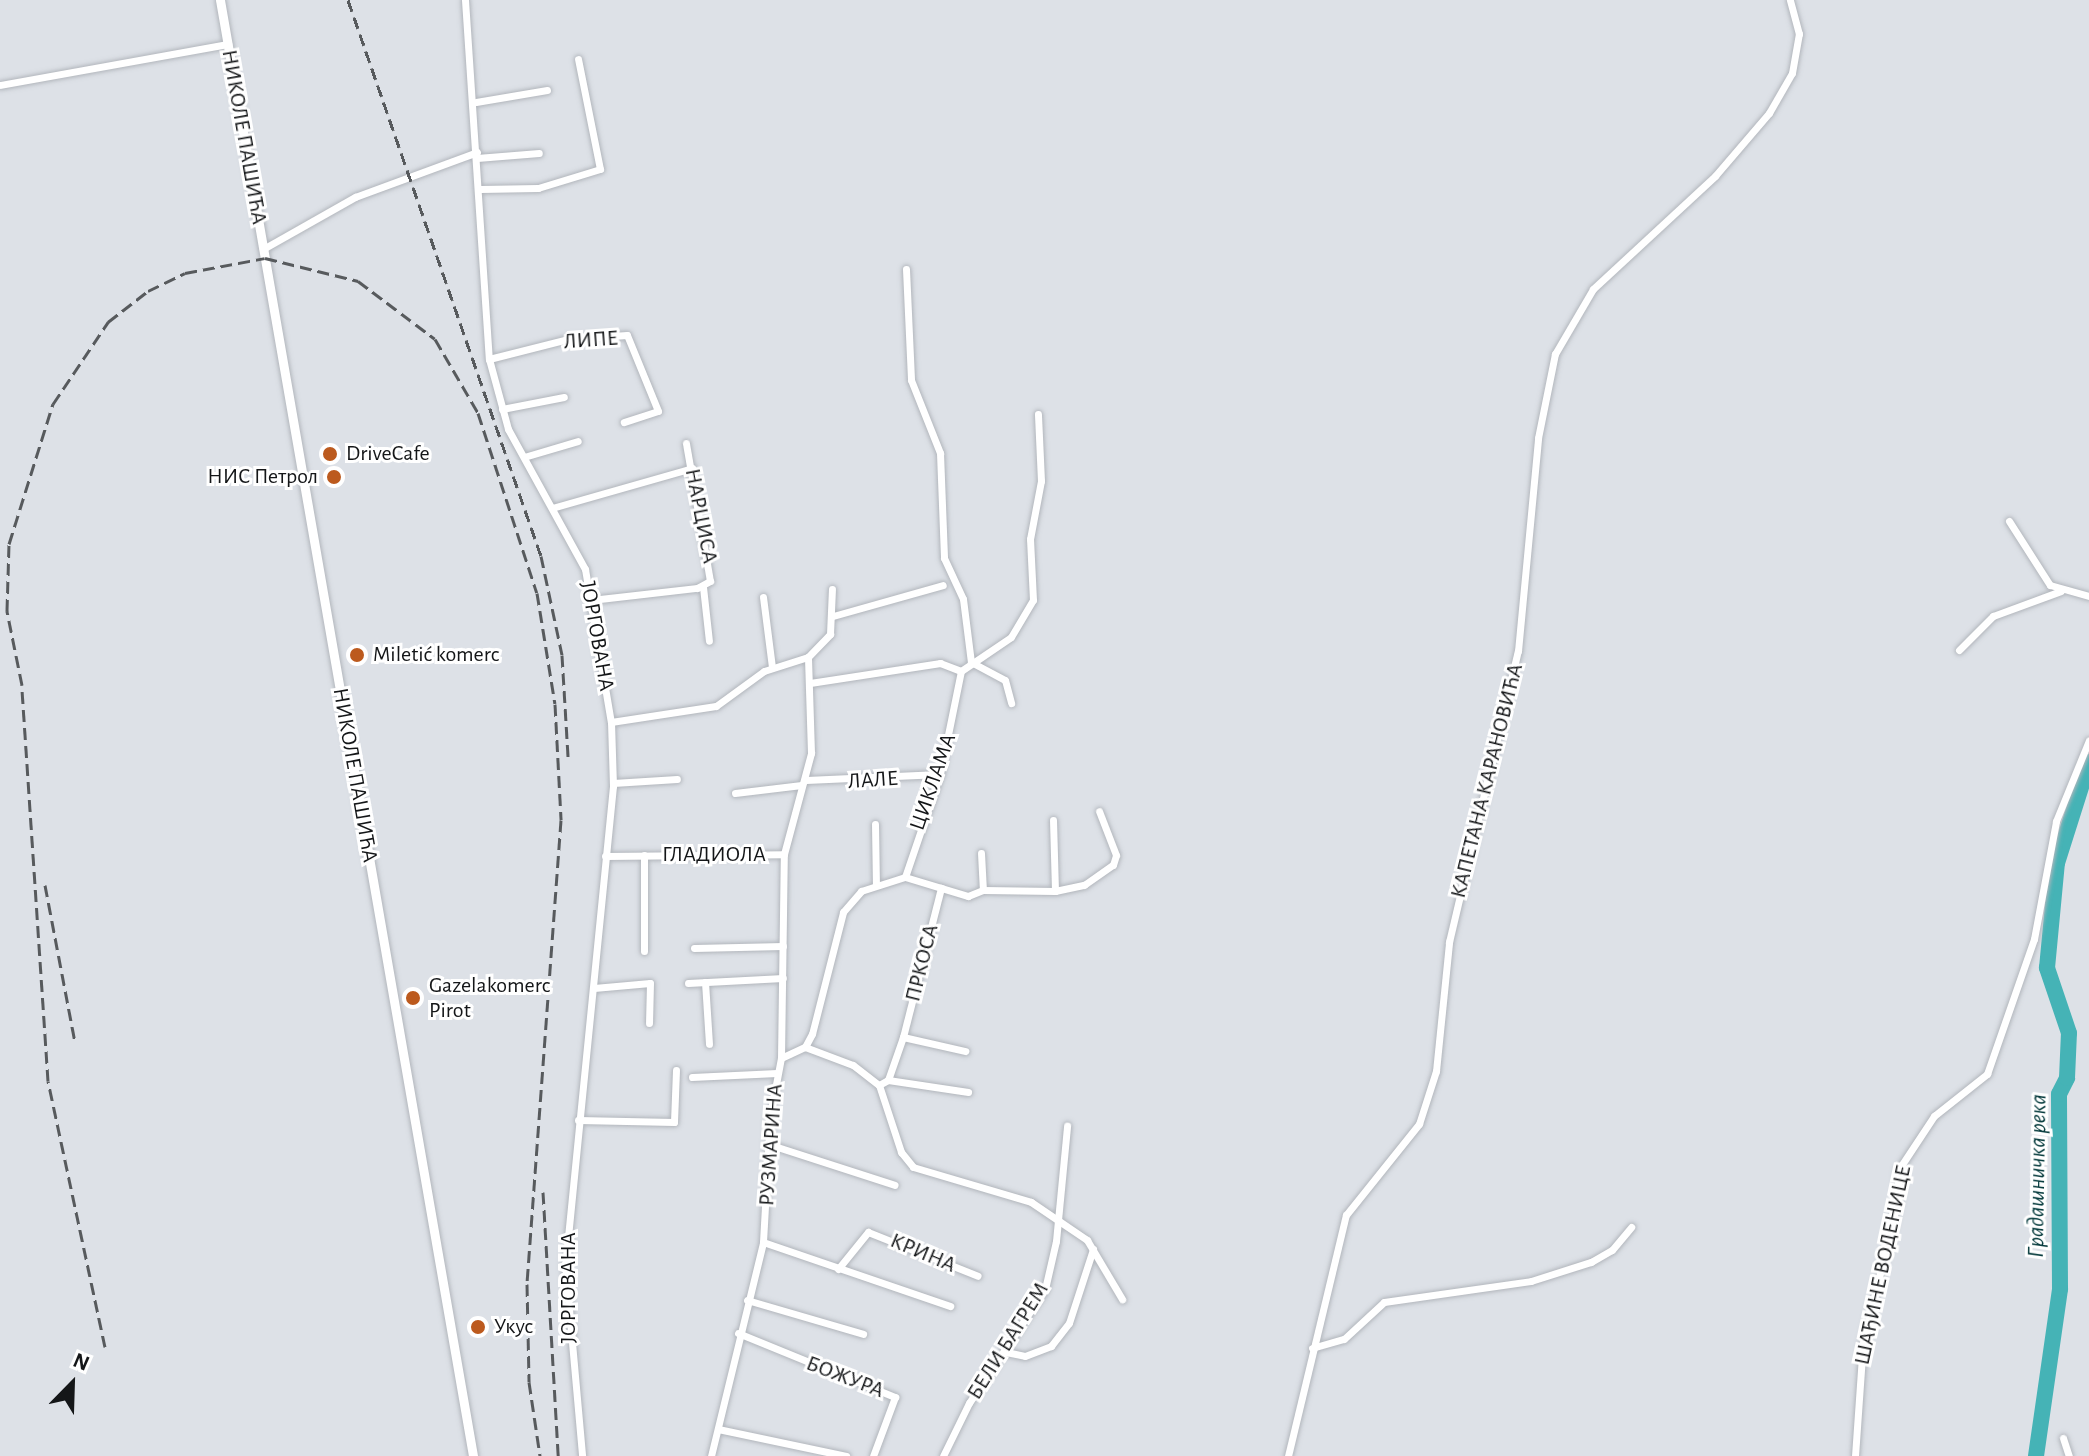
<!DOCTYPE html>
<html>
<head>
<meta charset="utf-8">
<style>
	body { margin:0 }
	#map { position:relative; width:2089px; height:1456px; overflow:hidden; background:#dde1e7; font-family:"Alegreya Sans",sans-serif }
	div>[style] { position:absolute }
	.river>* { height:16px; margin:-8px; padding:0 8px; transform-origin:8px; border-radius:8px; background:#45b3b6 }
	.roads { filter:drop-shadow(0 0 2px #b2b6bc) drop-shadow(0 0 2px #b2b6bc) }
	.minor>* { height:7px; margin:-3.5px; padding:0 3.5px; transform-origin:3.5px; border-radius:3.5px; background:#fff }
	.secondary>* { height:9px; margin:-4.5px; padding:0 4.5px; transform-origin:4.5px; border-radius:4.5px; background:#fff }
	.rail>* { height:3px; margin-top:-1.5px; transform-origin:0; background:repeating-linear-gradient(90deg,#575a5d 0 12px,transparent 0 18px) }
	.dots>* { width:22px; height:22px; translate:-50% -50%; box-sizing:border-box; border:4px solid #fff; border-radius:50% }
	span { translate:-50% -50%; white-space:nowrap; text-align:center; line-height:1.15; -webkit-text-stroke:6px #fff; paint-order:stroke }
	.street-label { font-size:22px; color:#141618 }
	.poi-label { font-size:22px; color:#141618 }
	.left { translate:0 -50%; text-align:left }
	.right { translate:-100% -50%; text-align:right }
	.water-label { font-size:24px; color:#063b3d; font-style:italic }
	.north { position:absolute; left:32px; top:1344px; width:80px; height:80px; -webkit-text-stroke:6px #fff; paint-order:stroke; rotate:23deg; font-size:22px; font-weight:700; line-height:32px; text-align:center; color:#141618 }
	.north::after { content:''; display:block; margin:auto; width:28px; height:36px; background:#141618; clip-path:polygon(50% 0,100% 100%,50% 72%,0 100%) }
</style>
</head>
<body>
<div id="map">
	<div class="river">
		<div style="left:2036px;top:1456px;width:169px;rotate:-81.8deg"></div>
		<div style="left:2060px;top:1289px;width:195px;rotate:-90.3deg"></div>
		<div style="left:2059px;top:1094px;width:18px;rotate:-63deg"></div>
		<div style="left:2067px;top:1078px;width:45px;rotate:-87.5deg"></div>
		<div style="left:2069px;top:1033px;width:69px;rotate:-108.7deg"></div>
		<div style="left:2047px;top:968px;width:105px;rotate:-84.6deg"></div>
		<div style="left:2057px;top:863px;width:106px;rotate:-72.4deg"></div>
	</div>
	<div class="roads">
		<div class="minor">
			<div style="left:465px;top:0;width:360px;rotate:86.2deg"></div>
			<div style="left:489px;top:359px;width:73px;rotate:74.8deg"></div>
			<div style="left:508px;top:429px;width:160px;rotate:61.2deg"></div>
			<div style="left:585px;top:569px;width:155px;rotate:80.4deg"></div>
			<div style="left:611px;top:722px;width:64px;rotate:88.2deg"></div>
			<div style="left:613px;top:786px;width:480px;rotate:95.7deg"></div>
			<div style="left:565px;top:1264px;width:193px;rotate:84.9deg"></div>
			<div style="left:0;top:85px;width:232px;rotate:-10.2deg"></div>
			<div style="left:476px;top:102px;width:72px;rotate:-9.6deg"></div>
			<div style="left:477px;top:158px;width:62px;rotate:-4.6deg"></div>
			<div style="left:480px;top:189px;width:58px;rotate:-1deg"></div>
			<div style="left:538px;top:188px;width:65px;rotate:-17deg"></div>
			<div style="left:600px;top:169px;width:112px;rotate:-101.3deg"></div>
			<div style="left:263px;top:249px;width:106px;rotate:-29.5deg"></div>
			<div style="left:355px;top:197px;width:130px;rotate:-20.2deg"></div>
			<div style="left:906px;top:269px;width:111px;rotate:87.4deg"></div>
			<div style="left:911px;top:380px;width:79px;rotate:68.3deg"></div>
			<div style="left:940px;top:453px;width:105px;rotate:87.8deg"></div>
			<div style="left:944px;top:558px;width:45px;rotate:65.1deg"></div>
			<div style="left:963px;top:599px;width:64px;rotate:82.8deg"></div>
			<div style="left:971px;top:662px;width:38px;rotate:28deg"></div>
			<div style="left:1005px;top:680px;width:24px;rotate:75deg"></div>
			<div style="left:489px;top:359px;width:81px;rotate:-14.2deg"></div>
			<div style="left:568px;top:339px;width:59px;rotate:-3.9deg"></div>
			<div style="left:627px;top:335px;width:82px;rotate:67.8deg"></div>
			<div style="left:658px;top:411px;width:36px;rotate:162deg"></div>
			<div style="left:502px;top:409px;width:63px;rotate:-11deg"></div>
			<div style="left:524px;top:457px;width:56px;rotate:-16.5deg"></div>
			<div style="left:552px;top:508px;width:146px;rotate:-15.9deg"></div>
			<div style="left:2009px;top:521px;width:76px;rotate:57.4deg"></div>
			<div style="left:2050px;top:585px;width:41px;rotate:15.8deg"></div>
			<div style="left:703px;top:587px;width:54px;rotate:83.7deg"></div>
			<div style="left:763px;top:597px;width:71px;rotate:82.7deg"></div>
			<div style="left:591px;top:600px;width:107px;rotate:-6.5deg"></div>
			<div style="left:697px;top:588px;width:15px;rotate:-28deg"></div>
			<div style="left:710px;top:581px;width:140px;rotate:-99.9deg"></div>
			<div style="left:833px;top:616px;width:114px;rotate:-15.7deg"></div>
			<div style="left:1959px;top:650px;width:48px;rotate:-45deg"></div>
			<div style="left:1993px;top:616px;width:72px;rotate:-20.2deg"></div>
			<div style="left:810px;top:683px;width:132px;rotate:-8.7deg"></div>
			<div style="left:940px;top:663px;width:22px;rotate:21deg"></div>
			<div style="left:611px;top:722px;width:106px;rotate:-8.7deg"></div>
			<div style="left:716px;top:706px;width:59px;rotate:-36.1deg"></div>
			<div style="left:764px;top:671px;width:46px;rotate:-17.7deg"></div>
			<div style="left:806px;top:780px;width:134px;rotate:-2.6deg"></div>
			<div style="left:613px;top:783px;width:64px;rotate:-3.6deg"></div>
			<div style="left:735px;top:793px;width:67px;rotate:-6.8deg"></div>
			<div style="left:875px;top:824px;width:61px;rotate:89.1deg"></div>
			<div style="left:981px;top:853px;width:37px;rotate:87deg"></div>
			<div style="left:605px;top:856px;width:179px;rotate:-0.6deg"></div>
			<div style="left:905px;top:877px;width:66px;rotate:16.8deg"></div>
			<div style="left:968px;top:896px;width:16px;rotate:-22deg"></div>
			<div style="left:983px;top:890px;width:72px;rotate:0.8deg"></div>
			<div style="left:1055px;top:891px;width:71px;rotate:-91.6deg"></div>
			<div style="left:1055px;top:891px;width:30px;rotate:-12deg"></div>
			<div style="left:1084px;top:885px;width:35px;rotate:-35deg"></div>
			<div style="left:1113px;top:865px;width:10px;rotate:-73deg"></div>
			<div style="left:1116px;top:855px;width:47px;rotate:-111.1deg"></div>
			<div style="left:694px;top:948px;width:89px;rotate:-1.3deg"></div>
			<div style="left:644px;top:951px;width:96px;rotate:-90deg"></div>
			<div style="left:705px;top:982px;width:62px;rotate:86.3deg"></div>
			<div style="left:688px;top:983px;width:95px;rotate:-3deg"></div>
			<div style="left:594px;top:988px;width:56px;rotate:-5.1deg"></div>
			<div style="left:650px;top:983px;width:40px;rotate:91.4deg"></div>
			<div style="left:903px;top:1037px;width:64px;rotate:12.7deg"></div>
			<div style="left:805px;top:1047px;width:51px;rotate:20.6deg"></div>
			<div style="left:853px;top:1065px;width:33px;rotate:38deg"></div>
			<div style="left:879px;top:1085px;width:71px;rotate:71.8deg"></div>
			<div style="left:901px;top:1152px;width:19px;rotate:51deg"></div>
			<div style="left:913px;top:1167px;width:123px;rotate:16.5deg"></div>
			<div style="left:1031px;top:1202px;width:68px;rotate:34.2deg"></div>
			<div style="left:1087px;top:1240px;width:69px;rotate:59.3deg"></div>
			<div style="left:781px;top:1058px;width:204px;rotate:-89.2deg"></div>
			<div style="left:784px;top:854px;width:105px;rotate:-75deg"></div>
			<div style="left:811px;top:753px;width:96px;rotate:-91.8deg"></div>
			<div style="left:808px;top:657px;width:32px;rotate:-46deg"></div>
			<div style="left:830px;top:634px;width:45px;rotate:-87.5deg"></div>
			<div style="left:692px;top:1077px;width:85px;rotate:-2.7deg"></div>
			<div style="left:888px;top:1080px;width:81px;rotate:8.5deg"></div>
			<div style="left:879px;top:1085px;width:10px;rotate:-29deg"></div>
			<div style="left:888px;top:1080px;width:46px;rotate:-70.8deg"></div>
			<div style="left:903px;top:1037px;width:154px;rotate:-75.7deg"></div>
			<div style="left:578px;top:1120px;width:96px;rotate:1.2deg"></div>
			<div style="left:674px;top:1122px;width:52px;rotate:-87.8deg"></div>
			<div style="left:768px;top:1144px;width:133px;rotate:17.9deg"></div>
			<div style="left:763px;top:1242px;width:198px;rotate:18.9deg"></div>
			<div style="left:838px;top:1269px;width:48px;rotate:-51deg"></div>
			<div style="left:868px;top:1232px;width:118px;rotate:21.8deg"></div>
			<div style="left:747px;top:1300px;width:121px;rotate:16.3deg"></div>
			<div style="left:738px;top:1333px;width:170px;rotate:22.2deg"></div>
			<div style="left:895px;top:1397px;width:63px;rotate:110.4deg"></div>
			<div style="left:1312px;top:1348px;width:33px;rotate:-16deg"></div>
			<div style="left:1344px;top:1339px;width:54px;rotate:-42.8deg"></div>
			<div style="left:1384px;top:1302px;width:148px;rotate:-8.1deg"></div>
			<div style="left:1531px;top:1281px;width:63px;rotate:-17.6deg"></div>
			<div style="left:1591px;top:1262px;width:24px;rotate:-30deg"></div>
			<div style="left:1612px;top:1250px;width:30px;rotate:-50deg"></div>
			<div style="left:1006px;top:1352px;width:19px;rotate:12deg"></div>
			<div style="left:1025px;top:1356px;width:28px;rotate:-21deg"></div>
			<div style="left:1051px;top:1346px;width:29px;rotate:-52deg"></div>
			<div style="left:1069px;top:1323px;width:78px;rotate:-72deg"></div>
			<div style="left:718px;top:1429px;width:131px;rotate:11.9deg"></div>
			<div style="left:2063px;top:1438px;width:19px;rotate:72deg"></div>
			<div style="left:711px;top:1456px;width:220px;rotate:-76.3deg"></div>
			<div style="left:763px;top:1242px;width:126px;rotate:-86.8deg"></div>
			<div style="left:770px;top:1116px;width:59px;rotate:-79.3deg"></div>
			<div style="left:781px;top:1058px;width:26px;rotate:-25deg"></div>
			<div style="left:805px;top:1047px;width:15px;rotate:-62deg"></div>
			<div style="left:812px;top:1034px;width:126px;rotate:-75.7deg"></div>
			<div style="left:843px;top:912px;width:28px;rotate:-49deg"></div>
			<div style="left:861px;top:891px;width:46px;rotate:-17.7deg"></div>
			<div style="left:905px;top:877px;width:109px;rotate:-71.2deg"></div>
			<div style="left:940px;top:774px;width:105px;rotate:-78.5deg"></div>
			<div style="left:961px;top:671px;width:60px;rotate:-34.2deg"></div>
			<div style="left:1011px;top:637px;width:43px;rotate:-59.3deg"></div>
			<div style="left:1033px;top:600px;width:61px;rotate:-92.8deg"></div>
			<div style="left:1030px;top:539px;width:59px;rotate:-79.3deg"></div>
			<div style="left:1041px;top:481px;width:67px;rotate:-92.6deg"></div>
			<div style="left:943px;top:1456px;width:59px;rotate:-63.9deg"></div>
			<div style="left:969px;top:1403px;width:137px;rotate:-56.3deg"></div>
			<div style="left:1045px;top:1289px;width:49px;rotate:-77.1deg"></div>
			<div style="left:1056px;top:1241px;width:116px;rotate:-84.5deg"></div>
			<div style="left:1288px;top:1456px;width:248px;rotate:-76.5deg"></div>
			<div style="left:1346px;top:1215px;width:117px;rotate:-51.3deg"></div>
			<div style="left:1419px;top:1124px;width:56px;rotate:-72.2deg"></div>
			<div style="left:1436px;top:1071px;width:130px;rotate:-84.2deg"></div>
			<div style="left:1449px;top:942px;width:299px;rotate:-76.7deg"></div>
			<div style="left:1518px;top:651px;width:214px;rotate:-84.6deg"></div>
			<div style="left:1538px;top:438px;width:86px;rotate:-78.6deg"></div>
			<div style="left:1555px;top:354px;width:75px;rotate:-59.7deg"></div>
			<div style="left:1593px;top:289px;width:166px;rotate:-42.8deg"></div>
			<div style="left:1715px;top:176px;width:83px;rotate:-49.4deg"></div>
			<div style="left:1769px;top:113px;width:46px;rotate:-60.1deg"></div>
			<div style="left:1792px;top:73px;width:40px;rotate:-80deg"></div>
			<div style="left:1799px;top:34px;width:35px;rotate:-105deg"></div>
			<div style="left:1855px;top:1456px;width:113px;rotate:-86deg"></div>
			<div style="left:1863px;top:1343px;width:143px;rotate:-76.3deg"></div>
			<div style="left:1897px;top:1204px;width:35px;rotate:-87deg"></div>
			<div style="left:1899px;top:1169px;width:64px;rotate:-56.6deg"></div>
			<div style="left:1934px;top:1116px;width:68px;rotate:-38.4deg"></div>
			<div style="left:1987px;top:1074px;width:143px;rotate:-70.8deg"></div>
			<div style="left:2034px;top:939px;width:120px;rotate:-79.4deg"></div>
			<div style="left:2056px;top:821px;width:87px;rotate:-67.8deg"></div>
		</div>
		<div class="secondary">
			<div style="left:220px;top:0;width:1478px;rotate:80.14deg"></div>
		</div>
	</div>
	<div class="rail">
		<div style="left:348px;top:0;width:589px;rotate:70.86deg"></div>
		<div style="left:541px;top:556px;width:101px;rotate:78deg"></div>
		<div style="left:562px;top:655px;width:102px;rotate:86.6deg"></div>
		<div style="left:45px;top:885px;width:161px;rotate:79.2deg"></div>
		<div style="left:543px;top:1192px;width:264px;rotate:86.7deg"></div>
		<div style="left:105px;top:1347px;width:272px;rotate:-102.1deg"></div>
		<div style="left:48px;top:1081px;width:397px;rotate:-93.8deg"></div>
		<div style="left:22px;top:685px;width:76px;rotate:-101.5deg"></div>
		<div style="left:7px;top:611px;width:67px;rotate:-88.3deg"></div>
		<div style="left:9px;top:544px;width:147px;rotate:-72.6deg"></div>
		<div style="left:53px;top:404px;width:99px;rotate:-56.1deg"></div>
		<div style="left:108px;top:322px;width:51px;rotate:-37.8deg"></div>
		<div style="left:148px;top:291px;width:41px;rotate:-25.9deg"></div>
		<div style="left:185px;top:273px;width:81px;rotate:-10.6deg"></div>
		<div style="left:265px;top:258px;width:96px;rotate:13.9deg"></div>
		<div style="left:358px;top:281px;width:96px;rotate:37deg"></div>
		<div style="left:435px;top:339px;width:86px;rotate:59.8deg"></div>
		<div style="left:478px;top:413px;width:189px;rotate:71.9deg"></div>
		<div style="left:537px;top:593px;width:112px;rotate:80.8deg"></div>
		<div style="left:555px;top:704px;width:116px;rotate:87deg"></div>
		<div style="left:561px;top:820px;width:465px;rotate:94.2deg"></div>
		<div style="left:527px;top:1284px;width:98px;rotate:88.8deg"></div>
		<div style="left:529px;top:1382px;width:75px;rotate:81.5deg"></div>
	</div>
	<div class="dots">
		<div style="left:330px;top:454px;background:#bc5a1e"></div>
		<div style="left:334px;top:477px;background:#bc5a1e"></div>
		<div style="left:357px;top:655px;background:#bc5a1e"></div>
		<div style="left:413px;top:998px;background:#bc5a1e"></div>
		<div style="left:478px;top:1327px;background:#bc5a1e"></div>
	</div>
	<div class="street-label">
		<span style="left:244px;top:137px;rotate:80deg">НИКОЛЕ ПАШИЋА</span>
		<span style="left:591px;top:340px;rotate:-4deg">ЛИПЕ</span>
		<span style="left:701px;top:516px;rotate:79deg">НАРЦИСА</span>
		<span style="left:597px;top:636px;rotate:80deg">ЈОРГОВАНА</span>
		<span style="left:355px;top:775px;rotate:80deg">НИКОЛЕ ПАШИЋА</span>
		<span style="left:873px;top:780px;rotate:-4deg">ЛАЛЕ</span>
		<span style="left:1487px;top:781px;rotate:-76deg">КАПЕТАНА КАРАНОВИЋА</span>
		<span style="left:933px;top:782px;rotate:-71deg">ЦИКЛАМА</span>
		<span style="left:714px;top:855px">ГЛАДИОЛА</span>
		<span style="left:922px;top:963px;rotate:-76deg">ПРКОСА</span>
		<span style="left:771px;top:1145px;rotate:-86deg">РУЗМАРИНА</span>
		<span style="left:923px;top:1253px;rotate:23deg">КРИНА</span>
		<span style="left:1883px;top:1265px;rotate:-78deg">ШАЂИНЕ ВОДЕНИЦЕ</span>
		<span style="left:569px;top:1288px;rotate:-90deg">ЈОРГОВАНА</span>
		<span style="left:1008px;top:1341px;rotate:-58deg">БЕЛИ БАГРЕМ</span>
		<span style="left:845px;top:1377px;rotate:21deg">БОЖУРА</span>
	</div>
	<div class="poi-label">
		<span class="left" style="left:346px;top:454px">DriveCafe</span>
		<span class="right" style="left:318px;top:477px">НИС Петрол</span>
		<span class="left" style="left:373px;top:655px">Miletić komerc</span>
		<span class="left" style="left:429px;top:998px">Gazelakomerc<br>Pirot</span>
		<span class="left" style="left:494px;top:1327px">Укус</span>
	</div>
	<div class="water-label">
		<span style="left:2038px;top:1176px;rotate:-89deg">Градашничка река</span>
	</div>
	<div class="north">N</div>
</div>
</body>
</html>
